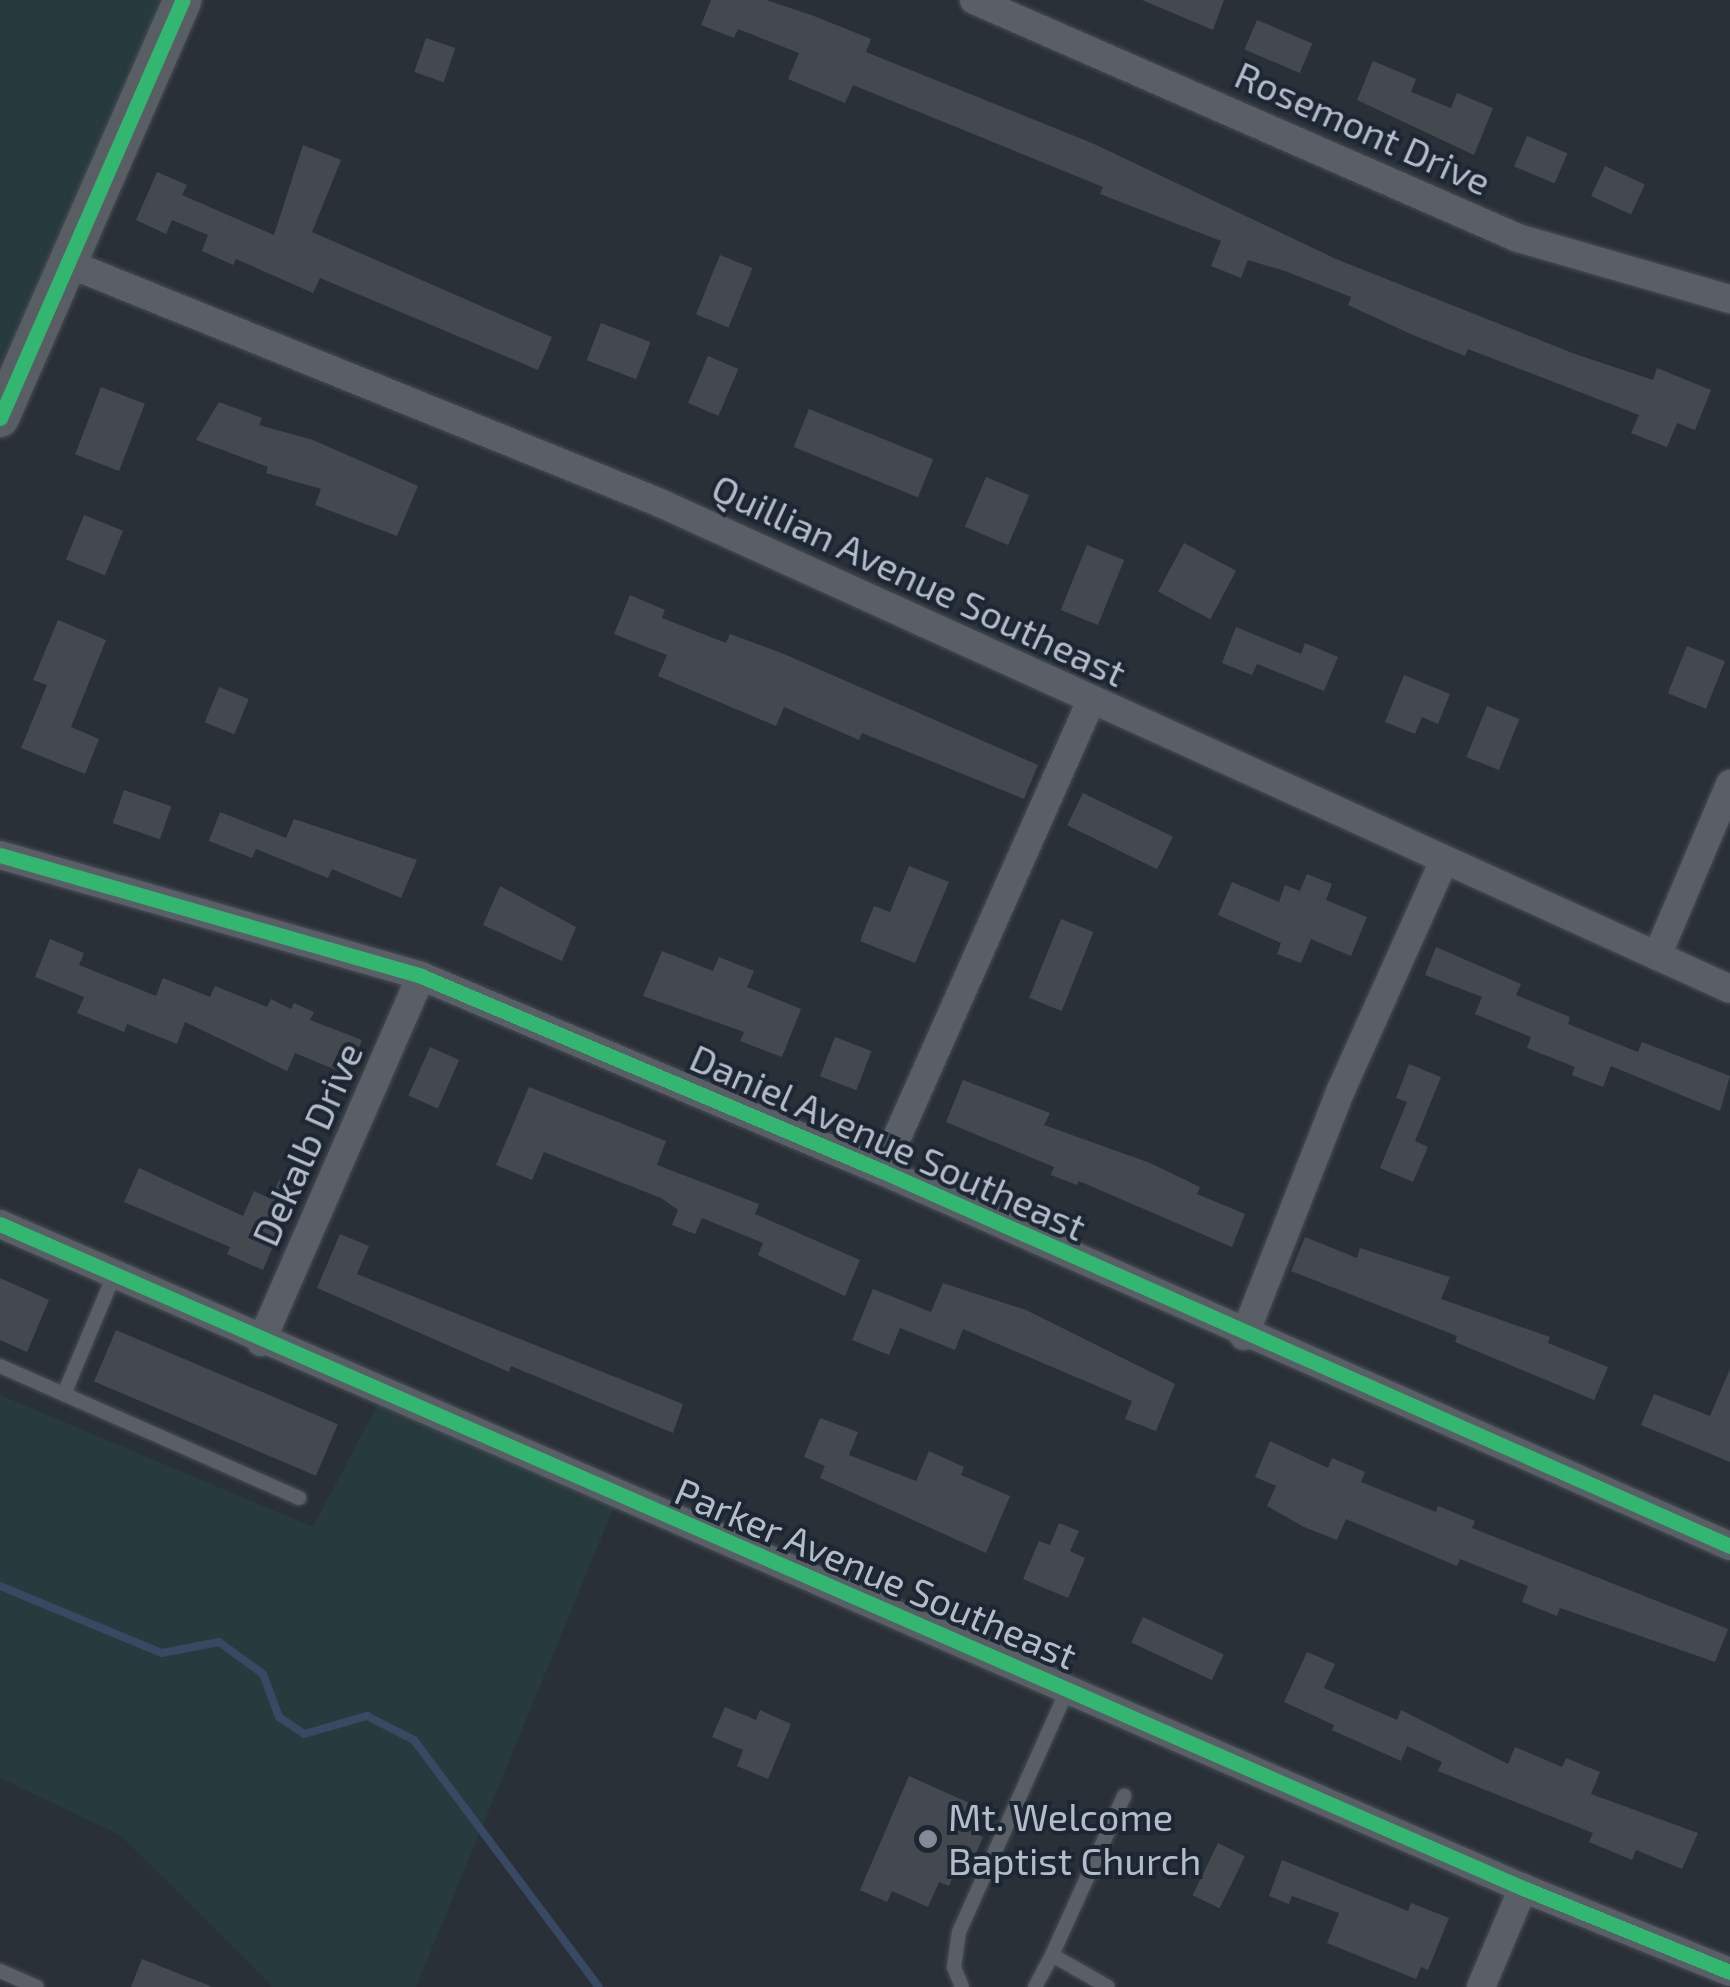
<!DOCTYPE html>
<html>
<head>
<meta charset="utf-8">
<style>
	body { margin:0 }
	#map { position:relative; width:1730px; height:1987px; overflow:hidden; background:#2a3038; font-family:"Exo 2",sans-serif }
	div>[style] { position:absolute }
	.green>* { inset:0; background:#273a3e }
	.stream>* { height:8px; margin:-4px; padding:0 4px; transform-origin:4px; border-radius:4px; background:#384963 }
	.building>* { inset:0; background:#444950; transform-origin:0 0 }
	.roads { filter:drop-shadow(0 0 2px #484c53) drop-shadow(0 0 2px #484c53) }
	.lane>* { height:14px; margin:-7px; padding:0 7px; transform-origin:7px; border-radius:7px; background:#5a5e66 }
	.street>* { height:28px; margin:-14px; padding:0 14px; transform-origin:14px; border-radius:14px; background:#5a5e66 }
	.secondary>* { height:38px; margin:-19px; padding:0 19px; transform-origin:19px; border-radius:19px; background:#595d64 }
	.cycleway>* { height:15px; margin:-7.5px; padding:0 7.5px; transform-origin:7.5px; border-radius:7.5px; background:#33b770 }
	.dots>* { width:28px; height:28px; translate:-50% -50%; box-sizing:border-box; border:5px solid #1d2633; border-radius:50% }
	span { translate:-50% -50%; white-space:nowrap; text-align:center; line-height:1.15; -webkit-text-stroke:8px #1d2633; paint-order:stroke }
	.street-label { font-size:38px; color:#b4bcc9 }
	.poi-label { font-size:38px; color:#b4bcc9 }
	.left { translate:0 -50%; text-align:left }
</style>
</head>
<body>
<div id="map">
	<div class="green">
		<div style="clip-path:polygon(0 0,180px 0,0 405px)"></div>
		<div style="clip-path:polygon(0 1395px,313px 1527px,383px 1395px,615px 1504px,416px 1987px,273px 1987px,120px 1835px,0 1778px)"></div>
	</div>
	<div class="stream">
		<div style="left:0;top:1586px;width:175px;rotate:22.5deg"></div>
		<div style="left:162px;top:1653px;width:58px;rotate:-10.9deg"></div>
		<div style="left:219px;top:1642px;width:54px;rotate:36deg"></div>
		<div style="left:263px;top:1674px;width:46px;rotate:69.6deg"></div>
		<div style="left:279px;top:1717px;width:30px;rotate:34deg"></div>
		<div style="left:304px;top:1734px;width:66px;rotate:-15.9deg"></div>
		<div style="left:367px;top:1716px;width:53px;rotate:27.1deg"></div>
		<div style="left:414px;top:1740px;width:309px;rotate:53.2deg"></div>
	</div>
	<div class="building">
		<div style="clip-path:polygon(711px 0,766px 0,814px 16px,871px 39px,866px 52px,1092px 143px,1336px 259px,1575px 354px,1653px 380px,1657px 368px,1711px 390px,1695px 430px,1677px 423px,1667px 447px,1631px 433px,1639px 415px,1468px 349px,1465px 356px,1413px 335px,1348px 305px,1351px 297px,1285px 271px,1248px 260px,1241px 278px,1211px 266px,1221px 241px,1100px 194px,1103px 187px,853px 85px,845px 103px,788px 79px,799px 53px,738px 29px,734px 38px,701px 25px)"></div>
		<div style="clip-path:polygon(1142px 0,1224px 0,1213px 30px)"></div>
		<div style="left:1257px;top:20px;width:60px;height:32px;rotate:23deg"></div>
		<div style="left:426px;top:38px;width:31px;height:36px;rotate:19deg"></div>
		<div style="clip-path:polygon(1373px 61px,1416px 79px,1411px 92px,1451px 108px,1457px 93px,1493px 108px,1474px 155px,1357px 100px)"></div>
		<div style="left:1527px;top:136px;width:44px;height:33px;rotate:23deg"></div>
		<div style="clip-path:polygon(303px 145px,341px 160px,312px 232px,552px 337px,538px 370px,320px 278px,313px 293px,236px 259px,233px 265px,202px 251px,208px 235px,172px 220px,166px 234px,136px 220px,157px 172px,187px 185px,182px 195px,274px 235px)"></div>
		<div style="left:1605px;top:166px;width:44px;height:33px;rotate:25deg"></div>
		<div style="left:720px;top:255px;width:35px;height:64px;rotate:22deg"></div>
		<div style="left:601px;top:323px;width:53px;height:40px;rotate:21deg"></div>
		<div style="left:708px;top:356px;width:33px;height:51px;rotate:23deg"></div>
		<div style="left:101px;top:387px;width:47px;height:72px;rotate:21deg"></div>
		<div style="clip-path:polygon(219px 402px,262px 418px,259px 425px,313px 440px,418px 486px,397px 536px,315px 505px,321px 489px,266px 473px,268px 467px,196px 440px)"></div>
		<div style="left:809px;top:409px;width:134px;height:41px;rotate:22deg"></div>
		<div style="left:986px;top:477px;width:47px;height:54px;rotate:23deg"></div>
		<div style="left:84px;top:515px;width:42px;height:48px;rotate:22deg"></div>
		<div style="left:1184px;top:543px;width:59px;height:55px;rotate:28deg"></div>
		<div style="left:1087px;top:545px;width:40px;height:70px;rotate:22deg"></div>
		<div style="clip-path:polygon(630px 595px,665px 610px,662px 618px,726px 643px,730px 634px,784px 654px,1038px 765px,1024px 799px,862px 733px,859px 740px,784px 707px,776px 726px,658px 676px,667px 655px,614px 634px)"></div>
		<div style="clip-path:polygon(58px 620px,106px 640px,71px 727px,99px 739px,85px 774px,21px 748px,47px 685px,33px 680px)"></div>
		<div style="clip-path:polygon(1236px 627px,1301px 654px,1305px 643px,1338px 657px,1324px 691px,1257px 664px,1252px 675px,1222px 663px)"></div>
		<div style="left:1687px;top:646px;width:41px;height:51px;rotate:22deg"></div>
		<div style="clip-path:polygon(1404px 675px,1450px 694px,1438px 724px,1422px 717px,1415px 734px,1385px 722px)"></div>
		<div style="left:219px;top:687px;width:32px;height:38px;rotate:22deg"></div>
		<div style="left:1487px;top:706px;width:35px;height:55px;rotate:22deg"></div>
		<div style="left:124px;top:790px;width:50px;height:35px;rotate:19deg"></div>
		<div style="left:1083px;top:793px;width:100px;height:36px;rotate:26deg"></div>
		<div style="clip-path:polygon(220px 812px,286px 838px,294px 819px,417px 860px,401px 898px,332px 869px,328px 878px,256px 849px,252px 858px,209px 841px)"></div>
		<div style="clip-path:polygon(909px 866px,949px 882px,915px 963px,860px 941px,874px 906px,890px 912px)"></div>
		<div style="clip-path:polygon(1307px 874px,1332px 884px,1326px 900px,1367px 917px,1351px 956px,1311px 939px,1301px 963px,1277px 954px,1281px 943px,1218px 915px,1232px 882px,1279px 902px,1285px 885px,1300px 891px)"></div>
		<div style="clip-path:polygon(500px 886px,576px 927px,562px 961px,483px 925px)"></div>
		<div style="left:1061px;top:919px;width:35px;height:85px;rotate:22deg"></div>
		<div style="clip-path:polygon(50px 939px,84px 953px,79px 965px,156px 996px,163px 978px,210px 997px,215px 986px,267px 1007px,271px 999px,291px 1009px,294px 1003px,314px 1012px,310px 1020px,362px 1040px,348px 1075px,295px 1053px,287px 1071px,185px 1022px,177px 1044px,127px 1024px,124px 1032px,77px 1013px,84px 997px,35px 977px)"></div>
		<div style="clip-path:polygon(1436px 947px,1521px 984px,1516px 995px,1570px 1017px,1568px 1024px,1638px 1052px,1642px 1042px,1730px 1076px,1720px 1111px,1611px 1066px,1603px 1087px,1572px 1075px,1575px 1067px,1527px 1048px,1531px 1037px,1475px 1014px,1482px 997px,1425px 975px)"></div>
		<div style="clip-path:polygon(662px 951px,713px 971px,719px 957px,754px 971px,747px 987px,801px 1009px,782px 1057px,740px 1041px,744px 1032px,643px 996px)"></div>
		<div style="left:835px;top:1037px;width:39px;height:42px;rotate:21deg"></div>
		<div style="left:430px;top:1047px;width:32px;height:53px;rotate:24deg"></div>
		<div style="clip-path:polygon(1409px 1064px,1441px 1077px,1415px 1141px,1428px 1147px,1413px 1182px,1380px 1168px,1407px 1102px,1396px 1098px)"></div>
		<div style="clip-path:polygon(963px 1080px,1050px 1113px,1044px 1125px,1150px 1163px,1200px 1187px,1197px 1194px,1245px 1214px,1232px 1247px,1079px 1181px,1077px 1185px,1051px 1175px,1054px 1167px,946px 1122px)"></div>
		<div style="clip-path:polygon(529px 1087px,666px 1141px,657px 1165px,759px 1204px,755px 1214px,860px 1260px,845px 1296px,758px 1255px,763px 1243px,702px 1218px,695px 1234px,672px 1225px,678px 1210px,661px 1198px,544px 1152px,532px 1180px,496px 1165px)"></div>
		<div style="clip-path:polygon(139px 1168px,243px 1216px,254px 1191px,271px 1199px,279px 1180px,298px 1188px,263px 1270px,227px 1254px,230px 1247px,124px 1202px)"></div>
		<div style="clip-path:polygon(340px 1234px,369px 1246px,357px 1274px,683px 1404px,673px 1433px,511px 1366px,509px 1372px,317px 1288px)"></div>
		<div style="clip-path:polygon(1305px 1237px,1357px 1258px,1360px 1248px,1450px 1277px,1441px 1299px,1550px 1337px,1548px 1343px,1608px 1367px,1594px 1400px,1455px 1342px,1457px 1336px,1291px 1271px)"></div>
		<div style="clip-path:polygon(0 1278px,49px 1300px,27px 1352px,0 1340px)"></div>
		<div style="clip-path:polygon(943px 1283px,1026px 1310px,1175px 1384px,1156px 1431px,1125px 1419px,1132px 1401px,963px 1329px,955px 1350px,900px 1328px,889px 1355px,852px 1340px,873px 1289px,931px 1312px)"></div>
		<div style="left:116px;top:1330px;width:241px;height:56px;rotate:23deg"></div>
		<div style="clip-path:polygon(1730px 1369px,1730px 1462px,1641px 1425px,1654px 1394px,1710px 1416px)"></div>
		<div style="clip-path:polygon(820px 1418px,858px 1432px,849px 1455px,916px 1481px,929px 1451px,964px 1467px,961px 1475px,1010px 1496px,986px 1553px,820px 1478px,825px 1466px,804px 1457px)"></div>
		<div style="clip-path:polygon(1270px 1441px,1328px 1468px,1332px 1458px,1365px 1472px,1361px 1482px,1436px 1512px,1438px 1506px,1475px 1521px,1472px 1528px,1728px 1629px,1715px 1662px,1560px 1608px,1557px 1616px,1522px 1602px,1528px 1586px,1460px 1559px,1457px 1566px,1346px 1519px,1337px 1540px,1304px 1527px,1267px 1506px,1276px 1486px,1255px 1477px)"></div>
		<div style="clip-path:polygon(1059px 1523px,1079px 1531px,1070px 1551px,1085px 1558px,1068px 1598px,1023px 1579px,1039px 1541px,1050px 1545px)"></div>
		<div style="left:1143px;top:1617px;width:89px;height:28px;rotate:25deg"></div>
		<div style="clip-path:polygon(1307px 1652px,1335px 1664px,1324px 1688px,1397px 1720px,1401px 1710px,1508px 1764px,1515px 1747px,1562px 1767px,1566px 1758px,1600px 1772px,1591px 1794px,1698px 1833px,1682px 1869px,1636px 1850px,1632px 1860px,1589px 1842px,1593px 1833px,1438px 1771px,1442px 1762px,1407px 1746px,1401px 1761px,1332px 1730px,1334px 1725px,1284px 1702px)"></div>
		<div style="clip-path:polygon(725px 1707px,756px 1720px,760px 1710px,791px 1724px,768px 1779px,737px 1766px,743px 1750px,712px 1737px)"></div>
		<div style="clip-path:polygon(909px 1776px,985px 1810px,975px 1833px,983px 1837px,969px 1869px,958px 1865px,949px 1886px,939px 1882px,928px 1907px,892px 1891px,887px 1902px,860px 1890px)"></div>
		<div style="left:1218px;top:1843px;width:30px;height:58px;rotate:26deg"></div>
		<div style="clip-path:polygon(1282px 1860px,1408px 1911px,1411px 1903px,1449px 1918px,1428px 1970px,1421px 1967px,1416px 1979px,1327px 1943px,1339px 1913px,1292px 1896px,1289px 1904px,1269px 1896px)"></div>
		<div style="clip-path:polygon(142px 1959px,210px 1986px,210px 1987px,131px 1987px)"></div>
	</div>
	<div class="roads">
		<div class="lane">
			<div style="left:0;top:1366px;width:327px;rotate:23.8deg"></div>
			<div style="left:64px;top:1394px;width:129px;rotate:-67.2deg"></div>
			<div style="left:1052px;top:1955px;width:175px;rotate:-65.6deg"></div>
			<div style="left:0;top:1971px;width:40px;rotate:23.4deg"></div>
			<div style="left:962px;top:1987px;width:22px;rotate:-112deg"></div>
			<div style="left:954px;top:1967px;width:35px;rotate:-82deg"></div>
			<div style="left:959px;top:1932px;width:265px;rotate:-65.9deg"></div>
			<div style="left:1035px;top:1987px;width:36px;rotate:-62deg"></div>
			<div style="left:1052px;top:1955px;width:64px;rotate:29.7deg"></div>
		</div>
		<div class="street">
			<div style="left:974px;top:0;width:594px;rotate:23.63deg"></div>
			<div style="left:1518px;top:238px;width:221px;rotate:16.1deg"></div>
			<div style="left:67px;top:263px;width:637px;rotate:22.02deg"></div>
			<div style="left:658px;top:502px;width:1177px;rotate:24.43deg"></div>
			<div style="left:0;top:855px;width:438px;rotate:16deg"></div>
			<div style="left:421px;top:976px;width:501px;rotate:22.93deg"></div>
			<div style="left:882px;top:1171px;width:927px;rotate:23.86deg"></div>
			<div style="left:1657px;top:956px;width:187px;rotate:-67deg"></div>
			<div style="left:882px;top:1171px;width:514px;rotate:-66.03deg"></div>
			<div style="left:0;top:1224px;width:1661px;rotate:23.56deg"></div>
			<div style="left:1523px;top:1888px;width:223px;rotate:22.1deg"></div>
			<div style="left:1244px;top:1336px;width:264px;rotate:-68.5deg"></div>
			<div style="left:1341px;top:1090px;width:249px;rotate:-65.8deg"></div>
			<div style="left:261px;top:1342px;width:399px;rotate:-66.4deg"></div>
			<div style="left:1481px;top:1987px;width:108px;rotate:-67deg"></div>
		</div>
		<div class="secondary">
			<div style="left:0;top:418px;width:456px;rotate:-66.4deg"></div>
		</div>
	</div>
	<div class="cycleway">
		<div style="left:0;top:418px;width:456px;rotate:-66.4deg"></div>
		<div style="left:0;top:855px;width:438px;rotate:16deg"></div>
		<div style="left:421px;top:976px;width:501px;rotate:22.93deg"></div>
		<div style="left:882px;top:1171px;width:927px;rotate:23.86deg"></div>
		<div style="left:0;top:1224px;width:1661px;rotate:23.56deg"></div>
		<div style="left:1523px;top:1888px;width:223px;rotate:22.1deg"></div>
	</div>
	<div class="dots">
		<div style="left:928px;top:1839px;background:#848b96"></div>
	</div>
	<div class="street-label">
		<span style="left:1363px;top:128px;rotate:24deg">Rosemont Drive</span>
		<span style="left:919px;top:580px;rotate:25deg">Quillian Avenue Southeast</span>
		<span style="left:888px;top:1142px;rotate:24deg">Daniel Avenue Southeast</span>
		<span style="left:307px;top:1144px;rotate:-66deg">Dekalb Drive</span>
		<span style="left:876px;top:1573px;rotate:23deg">Parker Avenue Southeast</span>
	</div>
	<div class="poi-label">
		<span class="left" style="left:948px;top:1839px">Mt. Welcome<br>Baptist Church</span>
	</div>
</div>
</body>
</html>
